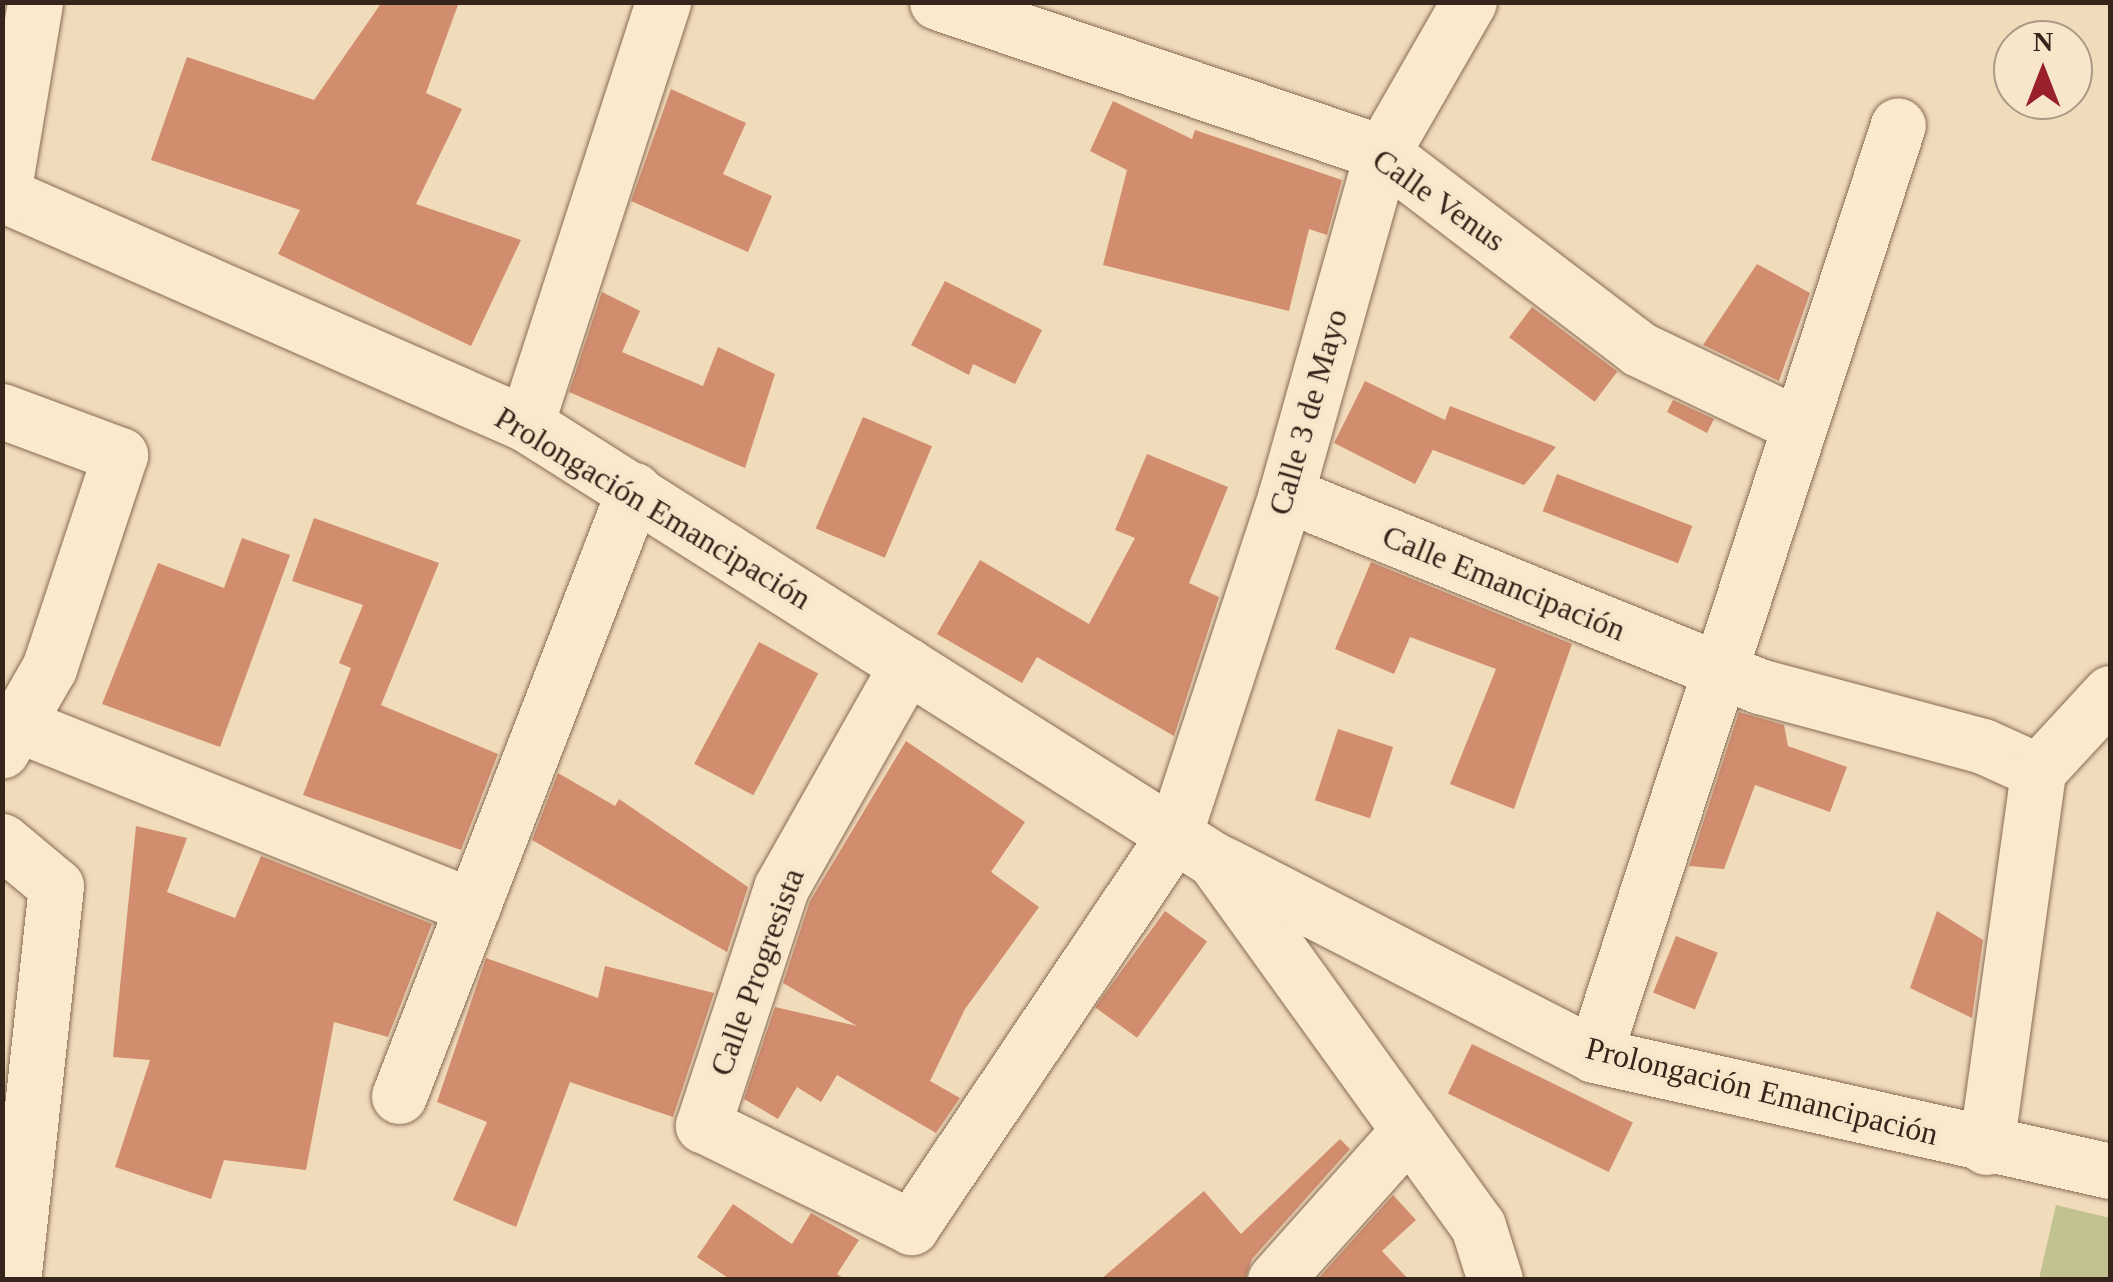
<!DOCTYPE html>
<html>
<head>
<meta charset="utf-8">
<style>
	body { margin:0 }
	#map { position:relative; width:2113px; height:1282px; overflow:hidden; background:#f0dbbb; font-family:"Times New Roman",serif }
	div>[style] { position:absolute }
	.cemetery>* { inset:0; background:#c1c28f }
	.building>* { inset:0; background:#d18d6e; transform-origin:0 0 }
	.roads { filter:drop-shadow(0 0 2px #886a54) drop-shadow(0 0 2px #886a54) }
	.minor>* { height:55px; margin:-27.5px; padding:0 27.5px; transform-origin:27.5px; border-radius:27.5px; background:#fbe9ce }
	span { translate:-50% -50%; white-space:nowrap; text-align:center; line-height:1.15; -webkit-text-stroke:8px #f7e6ca; paint-order:stroke }
	.street-label { font-size:32px; color:#36251a }
	.frame { position:absolute; inset:0; border:5px solid #36251a; pointer-events:none }
	.north { position:absolute; left:1993px; top:20px; width:100px; height:100px; box-sizing:border-box; background:#f7e6ca; border:2px solid #aa9984; border-radius:50%; rotate:0deg; font-size:28px; font-weight:700; line-height:40px; text-align:center; color:#36251a }
	.north::after { content:''; display:block; margin:auto; width:35px; height:45px; background:#9b202d; clip-path:polygon(50% 0,100% 100%,50% 72%,0 100%) }
</style>
</head>
<body>
<div id="map">
	<div class="cemetery">
		<div style="clip-path:polygon(2056px 1205px,2110px 1218px,2110px 1279px,2039px 1279px)"></div>
	</div>
	<div class="building">
		<div style="clip-path:polygon(382px 2px,459px 2px,426px 93px,462px 109px,416px 204px,521px 240px,471px 346px,278px 254px,300px 210px,151px 160px,187px 57px,314px 100px)"></div>
		<div style="clip-path:polygon(671px 89px,746px 123px,723px 174px,772px 196px,748px 252px,631px 201px)"></div>
		<div style="clip-path:polygon(1113px 101px,1192px 139px,1195px 130px,1342px 180px,1327px 235px,1309px 229px,1289px 311px,1103px 265px,1127px 170px,1090px 151px)"></div>
		<div style="clip-path:polygon(1757px 264px,1810px 293px,1779px 381px,1703px 345px)"></div>
		<div style="clip-path:polygon(945px 281px,1042px 330px,1015px 384px,973px 364px,969px 375px,911px 345px)"></div>
		<div style="clip-path:polygon(602px 292px,640px 311px,622px 352px,703px 386px,718px 347px,775px 374px,745px 468px,569px 392px)"></div>
		<div style="left:1532px;top:307px;width:107px;height:38px;rotate:37deg"></div>
		<div style="clip-path:polygon(1365px 381px,1445px 420px,1450px 406px,1556px 447px,1524px 485px,1433px 450px,1437px 442px,1415px 484px,1334px 443px)"></div>
		<div style="clip-path:polygon(1673px 400px,1714px 419px,1707px 433px,1667px 412px)"></div>
		<div style="left:863px;top:417px;width:75px;height:121px;rotate:23deg"></div>
		<div style="clip-path:polygon(1147px 454px,1228px 487px,1189px 583px,1219px 597px,1174px 736px,1037px 657px,1022px 683px,937px 634px,980px 560px,1089px 624px,1135px 538px,1115px 530px)"></div>
		<div style="left:1557px;top:474px;width:145px;height:40px;rotate:21deg"></div>
		<div style="clip-path:polygon(314px 518px,439px 563px,381px 705px,498px 754px,461px 850px,303px 795px,351px 668px,339px 663px,363px 605px,292px 581px)"></div>
		<div style="clip-path:polygon(242px 538px,290px 555px,220px 747px,102px 704px,158px 563px,224px 588px)"></div>
		<div style="clip-path:polygon(1371px 562px,1572px 644px,1514px 809px,1450px 784px,1496px 669px,1410px 637px,1394px 674px,1335px 649px)"></div>
		<div style="left:759px;top:642px;width:67px;height:138px;rotate:28deg"></div>
		<div style="clip-path:polygon(1739px 712px,1784px 725px,1788px 746px,1847px 767px,1830px 812px,1755px 785px,1724px 869px,1689px 866px)"></div>
		<div style="left:1338px;top:729px;width:58px;height:75px;rotate:18deg"></div>
		<div style="clip-path:polygon(906px 741px,1025px 822px,991px 872px,1039px 907px,965px 1009px,930px 1081px,960px 1098px,936px 1133px,837px 1075px,821px 1102px,797px 1087px,778px 1119px,744px 1099px,775px 1007px,857px 1026px,783px 983px,810px 901px)"></div>
		<div style="clip-path:polygon(558px 773px,615px 806px,619px 799px,748px 887px,727px 952px,532px 840px)"></div>
		<div style="clip-path:polygon(136px 826px,187px 838px,167px 892px,235px 918px,261px 856px,432px 924px,388px 1037px,334px 1022px,306px 1170px,224px 1160px,211px 1199px,115px 1167px,150px 1060px,113px 1057px)"></div>
		<div style="left:1165px;top:911px;width:52px;height:119px;rotate:36deg"></div>
		<div style="clip-path:polygon(1937px 911px,1983px 940px,1972px 1018px,1910px 988px)"></div>
		<div style="left:1676px;top:936px;width:45px;height:61px;rotate:22deg"></div>
		<div style="clip-path:polygon(486px 958px,598px 998px,605px 966px,714px 993px,673px 1117px,570px 1082px,516px 1227px,453px 1200px,487px 1122px,437px 1102px)"></div>
		<div style="left:1472px;top:1044px;width:179px;height:55px;rotate:26deg"></div>
		<div style="clip-path:polygon(1340px 1139px,1350px 1149px,1252px 1259px,1245px 1280px,1100px 1280px,1204px 1191px,1241px 1234px)"></div>
		<div style="clip-path:polygon(1393px 1195px,1416px 1220px,1382px 1251px,1409px 1280px,1317px 1280px)"></div>
		<div style="clip-path:polygon(733px 1204px,792px 1244px,811px 1213px,859px 1240px,837px 1274px,846px 1280px,731px 1280px,697px 1257px)"></div>
	</div>
	<div class="roads">
		<div class="minor">
			<div style="left:937px;top:2px;width:470px;rotate:18.7deg"></div>
			<div style="left:1382px;top:153px;width:323px;rotate:37.3deg"></div>
			<div style="left:1639px;top:349px;width:174px;rotate:25.5deg"></div>
			<div style="left:2px;top:194px;width:572px;rotate:23.7deg"></div>
			<div style="left:526px;top:424px;width:815px;rotate:32.36deg"></div>
			<div style="left:1214px;top:860px;width:451px;rotate:54.2deg"></div>
			<div style="left:1478px;top:1226px;width:57px;rotate:72.5deg"></div>
			<div style="left:3px;top:194px;width:195px;rotate:-80.5deg"></div>
			<div style="left:2px;top:411px;width:126px;rotate:20.4deg"></div>
			<div style="left:120px;top:455px;width:225px;rotate:108.4deg"></div>
			<div style="left:49px;top:668px;width:95px;rotate:119.8deg"></div>
			<div style="left:526px;top:424px;width:444px;rotate:-72deg"></div>
			<div style="left:1286px;top:494px;width:510px;rotate:22.09deg"></div>
			<div style="left:1759px;top:686px;width:232px;rotate:15deg"></div>
			<div style="left:1983px;top:746px;width:60px;rotate:24.4deg"></div>
			<div style="left:907px;top:665px;width:256px;rotate:119.5deg"></div>
			<div style="left:781px;top:888px;width:250px;rotate:108.2deg"></div>
			<div style="left:703px;top:1125px;width:232px;rotate:26.1deg"></div>
			<div style="left:911px;top:1227px;width:472px;rotate:-56.1deg"></div>
			<div style="left:1174px;top:835px;width:359px;rotate:-71.8deg"></div>
			<div style="left:1286px;top:494px;width:354px;rotate:-74.3deg"></div>
			<div style="left:1382px;top:153px;width:174px;rotate:-60.1deg"></div>
			<div style="left:19px;top:725px;width:489px;rotate:21.8deg"></div>
			<div style="left:2px;top:841px;width:70px;rotate:39.8deg"></div>
			<div style="left:56px;top:886px;width:396px;rotate:96.2deg"></div>
			<div style="left:1223px;top:864px;width:417px;rotate:27.2deg"></div>
			<div style="left:1594px;top:1055px;width:529px;rotate:12.67deg"></div>
			<div style="left:1594px;top:1055px;width:978px;rotate:-71.9deg"></div>
			<div style="left:399px;top:1096px;width:650px;rotate:-68.8deg"></div>
			<div style="left:1986px;top:1147px;width:380px;rotate:-82.1deg"></div>
			<div style="left:2038px;top:771px;width:106px;rotate:-47.3deg"></div>
			<div style="left:1275px;top:1280px;width:201px;rotate:-48.2deg"></div>
		</div>
	</div>
	<div class="street-label">
		<span style="left:1439px;top:200px;rotate:35deg">Calle Venus</span>
		<span style="left:1308px;top:412px;rotate:-74deg">Calle 3 de Mayo</span>
		<span style="left:653px;top:508px;rotate:31deg">Prolongación Emancipación</span>
		<span style="left:1504px;top:583px;rotate:22deg">Calle Emancipación</span>
		<span style="left:757px;top:972px;rotate:-70deg">Calle Progresista</span>
		<span style="left:1762px;top:1091px;rotate:14deg">Prolongación Emancipación</span>
	</div>
	<div class="frame"></div>
	<div class="north">N</div>
</div>
</body>
</html>
